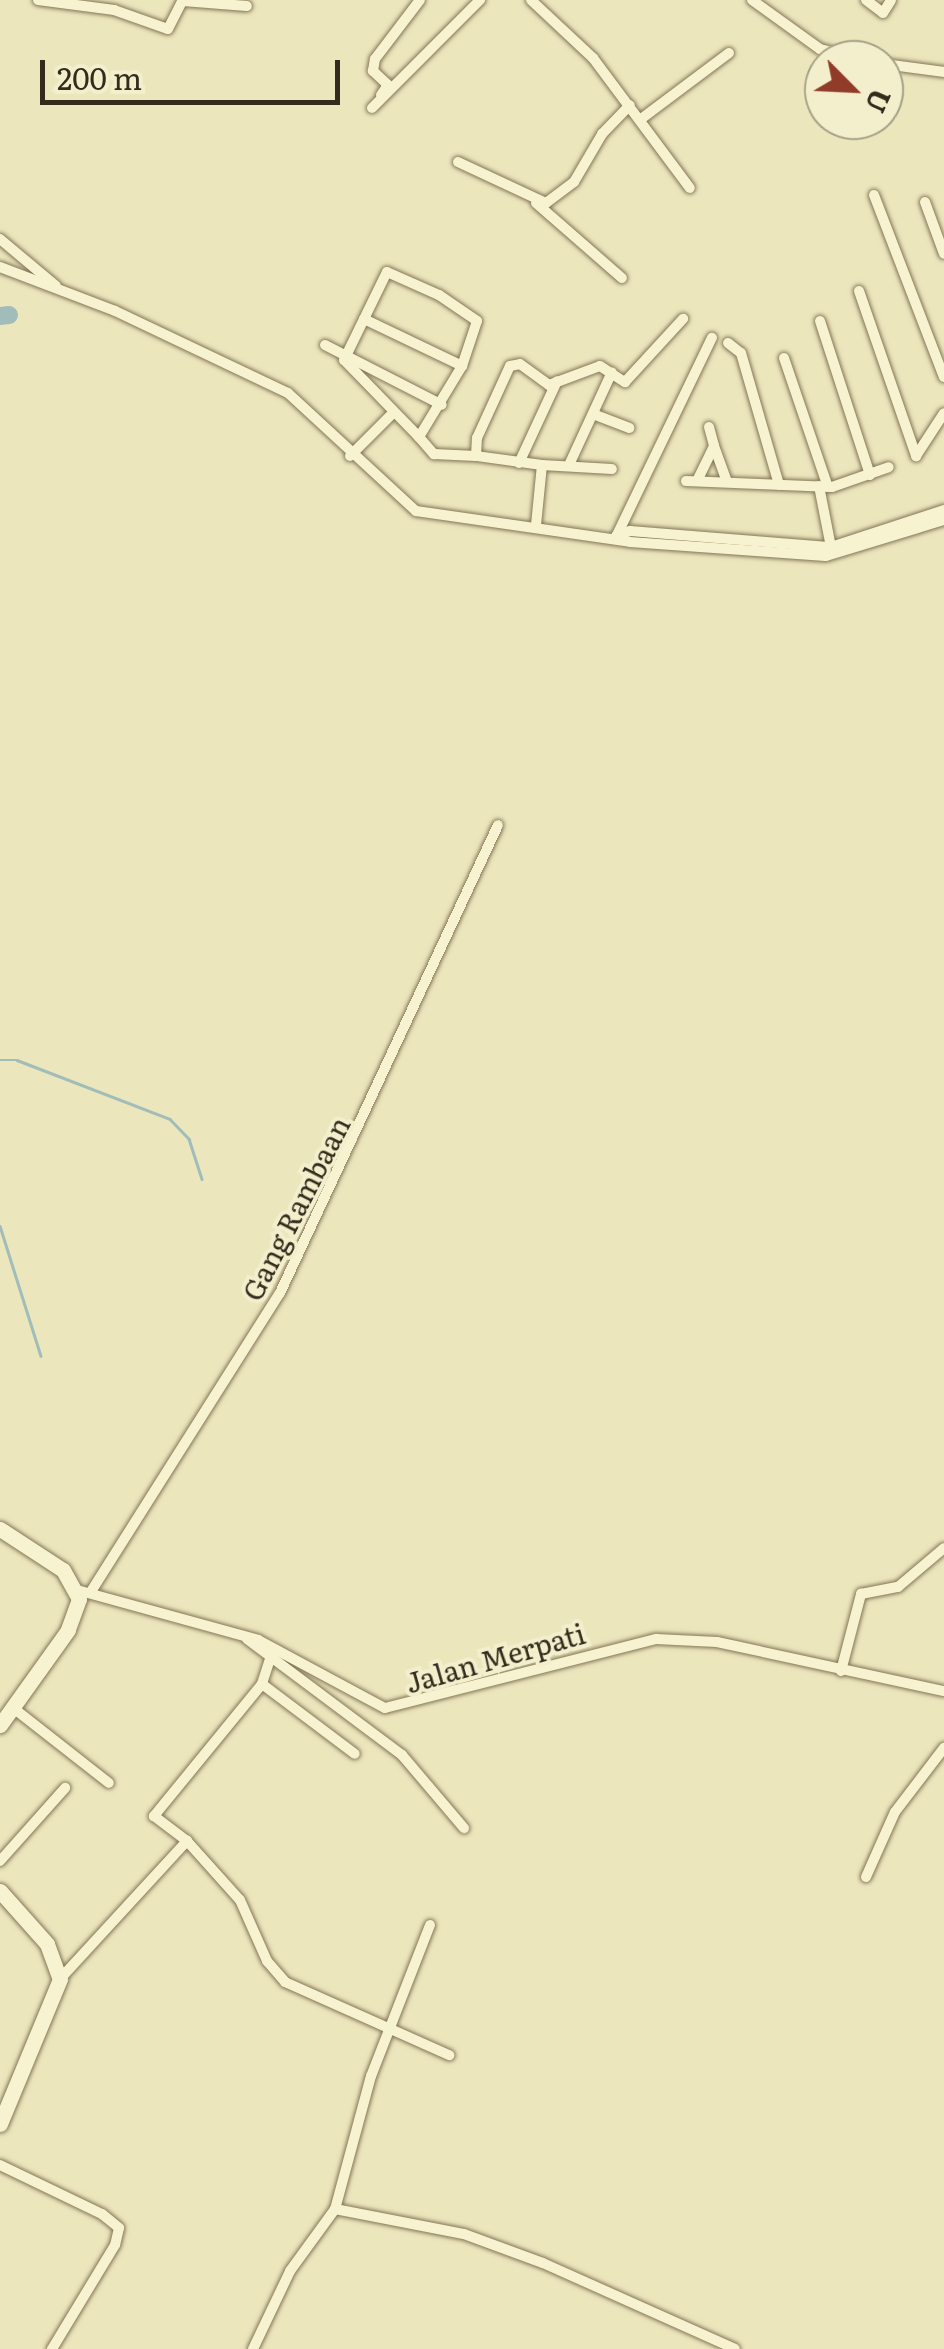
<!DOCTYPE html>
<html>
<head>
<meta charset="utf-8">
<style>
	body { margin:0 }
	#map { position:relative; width:944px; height:2349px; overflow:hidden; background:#ece6bd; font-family:Literata,serif }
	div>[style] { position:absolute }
	.stream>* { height:2.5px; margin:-1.25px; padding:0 1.25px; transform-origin:1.25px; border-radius:1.25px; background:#a1bdba }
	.river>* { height:18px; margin:-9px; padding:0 9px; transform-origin:9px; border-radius:9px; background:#a1bdba }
	.roads { filter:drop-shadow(0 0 2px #837657) drop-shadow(0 0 2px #837657) }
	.street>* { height:10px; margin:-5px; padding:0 5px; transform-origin:5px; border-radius:5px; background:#f7f3d0 }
	.secondary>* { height:15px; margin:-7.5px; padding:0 7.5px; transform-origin:7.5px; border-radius:7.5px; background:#f7f3d0 }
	span { translate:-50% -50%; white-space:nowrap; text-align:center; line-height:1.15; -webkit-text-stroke:8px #f3efcd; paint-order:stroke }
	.street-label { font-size:28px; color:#332b1b }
	.north { position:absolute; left:804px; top:40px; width:100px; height:100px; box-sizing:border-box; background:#f3efcd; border:2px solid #a6a186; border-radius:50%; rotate:114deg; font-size:28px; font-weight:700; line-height:40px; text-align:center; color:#332b1b }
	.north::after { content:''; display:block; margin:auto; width:35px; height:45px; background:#903c29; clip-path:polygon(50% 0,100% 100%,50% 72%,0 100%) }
	.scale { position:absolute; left:40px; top:60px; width:300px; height:45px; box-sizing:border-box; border:5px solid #332b1b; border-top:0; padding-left:12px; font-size:30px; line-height:35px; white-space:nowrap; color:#332b1b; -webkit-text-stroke:8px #f3efcd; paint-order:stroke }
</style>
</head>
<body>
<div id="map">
	<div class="stream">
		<div style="left:0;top:1060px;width:17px"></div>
		<div style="left:17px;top:1060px;width:164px;rotate:21.1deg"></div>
		<div style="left:170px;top:1119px;width:28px;rotate:46deg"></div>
		<div style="left:189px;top:1139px;width:42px;rotate:72deg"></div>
		<div style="left:0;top:1226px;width:136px;rotate:72.5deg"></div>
	</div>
	<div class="river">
		<div style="left:0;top:316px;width:9px;rotate:-6deg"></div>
	</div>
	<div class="roads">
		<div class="street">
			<div style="left:38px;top:0;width:77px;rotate:7.5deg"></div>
			<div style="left:114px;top:10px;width:57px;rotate:19.4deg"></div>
			<div style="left:168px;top:29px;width:33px;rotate:-63deg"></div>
			<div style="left:531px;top:0;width:85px;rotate:43.1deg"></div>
			<div style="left:593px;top:58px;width:162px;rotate:53.3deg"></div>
			<div style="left:752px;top:0;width:84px;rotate:35.8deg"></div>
			<div style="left:820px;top:49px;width:45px;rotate:14deg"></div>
			<div style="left:866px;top:0;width:21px;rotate:37deg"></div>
			<div style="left:883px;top:13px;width:15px;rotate:-58deg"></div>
			<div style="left:183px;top:1px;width:64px;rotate:4.5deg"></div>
			<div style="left:884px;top:64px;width:61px;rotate:7.6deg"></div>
			<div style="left:381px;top:95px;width:12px;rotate:-55deg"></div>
			<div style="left:388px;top:85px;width:21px;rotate:-137deg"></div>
			<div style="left:373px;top:71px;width:12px;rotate:-81deg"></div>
			<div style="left:375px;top:59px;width:74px;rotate:-52.7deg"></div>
			<div style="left:372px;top:108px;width:153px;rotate:-45deg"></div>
			<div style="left:641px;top:119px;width:110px;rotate:-36.9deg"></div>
			<div style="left:458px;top:162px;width:97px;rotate:25deg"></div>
			<div style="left:546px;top:203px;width:35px;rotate:-37deg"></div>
			<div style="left:574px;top:182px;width:56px;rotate:-59.7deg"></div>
			<div style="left:602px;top:134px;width:40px;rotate:-46deg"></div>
			<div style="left:874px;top:195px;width:195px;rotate:69deg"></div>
			<div style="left:925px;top:202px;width:55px;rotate:69.9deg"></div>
			<div style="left:536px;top:203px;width:114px;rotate:41.1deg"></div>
			<div style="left:0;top:239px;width:73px;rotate:40deg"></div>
			<div style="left:0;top:267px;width:123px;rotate:20.9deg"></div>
			<div style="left:115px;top:311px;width:191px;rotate:25.4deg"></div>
			<div style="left:288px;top:393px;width:174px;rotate:42.7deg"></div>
			<div style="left:416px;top:511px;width:216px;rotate:8.2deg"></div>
			<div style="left:630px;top:542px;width:196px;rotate:4.1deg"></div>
			<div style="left:826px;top:556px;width:123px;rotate:-17deg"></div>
			<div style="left:387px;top:272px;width:57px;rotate:23.9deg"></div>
			<div style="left:439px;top:295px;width:46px;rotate:34.4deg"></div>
			<div style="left:477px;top:321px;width:47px;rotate:108.4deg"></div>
			<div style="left:462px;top:366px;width:83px;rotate:121.2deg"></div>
			<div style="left:419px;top:437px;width:107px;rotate:-134.2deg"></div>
			<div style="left:344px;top:360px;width:98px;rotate:-64deg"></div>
			<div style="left:859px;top:291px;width:175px;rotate:70.9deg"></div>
			<div style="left:916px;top:456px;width:51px;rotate:-56.9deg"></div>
			<div style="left:364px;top:319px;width:109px;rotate:25.6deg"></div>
			<div style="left:820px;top:321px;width:162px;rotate:72deg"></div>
			<div style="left:728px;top:343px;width:16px;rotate:38deg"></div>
			<div style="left:741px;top:353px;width:137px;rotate:73.9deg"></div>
			<div style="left:325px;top:345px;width:131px;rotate:27.1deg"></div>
			<div style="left:784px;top:358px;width:136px;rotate:71.2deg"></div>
			<div style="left:593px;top:414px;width:39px;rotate:21deg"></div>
			<div style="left:709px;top:427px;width:20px;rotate:75deg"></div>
			<div style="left:419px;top:437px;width:23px;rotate:49deg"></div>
			<div style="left:434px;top:454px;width:42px;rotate:2.7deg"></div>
			<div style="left:350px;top:456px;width:62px;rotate:-45deg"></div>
			<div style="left:519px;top:463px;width:90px;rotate:-65.1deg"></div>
			<div style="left:542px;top:465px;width:67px;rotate:-172.2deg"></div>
			<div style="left:476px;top:456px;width:18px;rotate:-87deg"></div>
			<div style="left:477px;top:438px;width:79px;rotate:-65.4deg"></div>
			<div style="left:510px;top:366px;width:10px;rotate:-11deg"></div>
			<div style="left:520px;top:364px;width:36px;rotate:36deg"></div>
			<div style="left:549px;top:385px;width:54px;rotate:-20.4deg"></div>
			<div style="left:600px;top:366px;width:30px;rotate:33deg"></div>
			<div style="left:625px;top:382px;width:86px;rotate:-47.4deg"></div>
			<div style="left:569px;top:465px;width:102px;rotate:-65.2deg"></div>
			<div style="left:686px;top:481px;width:146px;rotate:2.4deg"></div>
			<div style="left:832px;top:487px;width:60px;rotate:-19.3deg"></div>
			<div style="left:697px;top:481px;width:39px;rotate:-64deg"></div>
			<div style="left:714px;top:446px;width:38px;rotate:70deg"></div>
			<div style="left:819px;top:486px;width:62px;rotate:78.9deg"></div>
			<div style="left:536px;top:525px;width:60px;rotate:-84.3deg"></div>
			<div style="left:542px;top:465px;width:70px;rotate:3.3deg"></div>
			<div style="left:617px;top:535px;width:219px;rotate:-64.3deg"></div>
			<div style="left:616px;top:536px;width:15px;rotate:-20deg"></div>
			<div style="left:630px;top:531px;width:202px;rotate:4.6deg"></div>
			<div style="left:831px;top:547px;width:119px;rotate:-18.1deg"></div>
			<div style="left:77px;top:1590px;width:188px;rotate:15.4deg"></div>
			<div style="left:258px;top:1640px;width:144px;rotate:28.2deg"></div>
			<div style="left:385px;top:1708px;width:280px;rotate:-14.3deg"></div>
			<div style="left:656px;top:1639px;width:61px;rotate:2.8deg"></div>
			<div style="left:717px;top:1642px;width:232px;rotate:12.2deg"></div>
			<div style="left:92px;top:1590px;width:352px;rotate:-57.7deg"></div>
			<div style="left:280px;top:1293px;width:516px;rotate:-65.02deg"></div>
			<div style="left:247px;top:1639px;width:194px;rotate:36.8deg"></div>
			<div style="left:402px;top:1755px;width:96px;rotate:49.7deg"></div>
			<div style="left:270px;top:1659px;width:26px;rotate:108deg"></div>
			<div style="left:262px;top:1684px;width:171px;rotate:129.3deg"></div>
			<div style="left:154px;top:1816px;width:41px;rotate:37.1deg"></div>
			<div style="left:187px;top:1841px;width:79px;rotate:48.1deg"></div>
			<div style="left:240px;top:1900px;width:67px;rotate:66.1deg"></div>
			<div style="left:267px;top:1961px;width:28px;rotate:49deg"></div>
			<div style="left:285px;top:1982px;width:180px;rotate:24deg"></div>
			<div style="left:841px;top:1671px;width:80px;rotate:-75.4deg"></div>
			<div style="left:861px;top:1594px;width:38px;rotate:-11deg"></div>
			<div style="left:898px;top:1587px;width:60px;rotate:-40.3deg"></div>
			<div style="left:262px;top:1684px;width:116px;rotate:37deg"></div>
			<div style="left:12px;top:1707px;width:123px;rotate:38.1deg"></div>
			<div style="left:0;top:1861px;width:98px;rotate:-48.3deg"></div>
			<div style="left:866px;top:1877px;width:71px;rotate:-66deg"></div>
			<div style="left:895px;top:1812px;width:81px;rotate:-52.6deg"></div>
			<div style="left:430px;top:1925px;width:162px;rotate:111.3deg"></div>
			<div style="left:371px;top:2076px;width:138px;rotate:105.1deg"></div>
			<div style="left:335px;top:2209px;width:131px;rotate:11deg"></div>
			<div style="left:464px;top:2234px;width:84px;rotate:20.2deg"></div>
			<div style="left:543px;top:2263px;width:210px;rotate:24.1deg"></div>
			<div style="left:60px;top:1979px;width:188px;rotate:-47.4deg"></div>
			<div style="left:0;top:2165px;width:113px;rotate:25.7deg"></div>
			<div style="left:102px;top:2214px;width:22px;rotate:39deg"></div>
			<div style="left:119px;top:2228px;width:17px;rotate:103deg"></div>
			<div style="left:115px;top:2245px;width:122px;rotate:121.2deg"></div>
			<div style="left:253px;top:2349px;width:86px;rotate:-64.6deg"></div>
			<div style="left:290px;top:2271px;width:77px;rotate:-54deg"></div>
		</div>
		<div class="secondary">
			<div style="left:0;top:1529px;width:75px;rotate:33.1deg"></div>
			<div style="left:63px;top:1570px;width:33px;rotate:61deg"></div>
			<div style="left:79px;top:1599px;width:33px;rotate:110deg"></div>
			<div style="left:68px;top:1630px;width:117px;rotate:125.6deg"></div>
			<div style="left:0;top:1891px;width:71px;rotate:48.4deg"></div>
			<div style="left:47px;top:1944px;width:37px;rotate:70deg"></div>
			<div style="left:60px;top:1979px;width:157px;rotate:112.5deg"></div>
		</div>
	</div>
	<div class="street-label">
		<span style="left:295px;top:1208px;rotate:-63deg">Gang Rambaan</span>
		<span style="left:495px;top:1657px;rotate:-16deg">Jalan Merpati</span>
	</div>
	<div class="north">U</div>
	<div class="scale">200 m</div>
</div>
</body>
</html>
